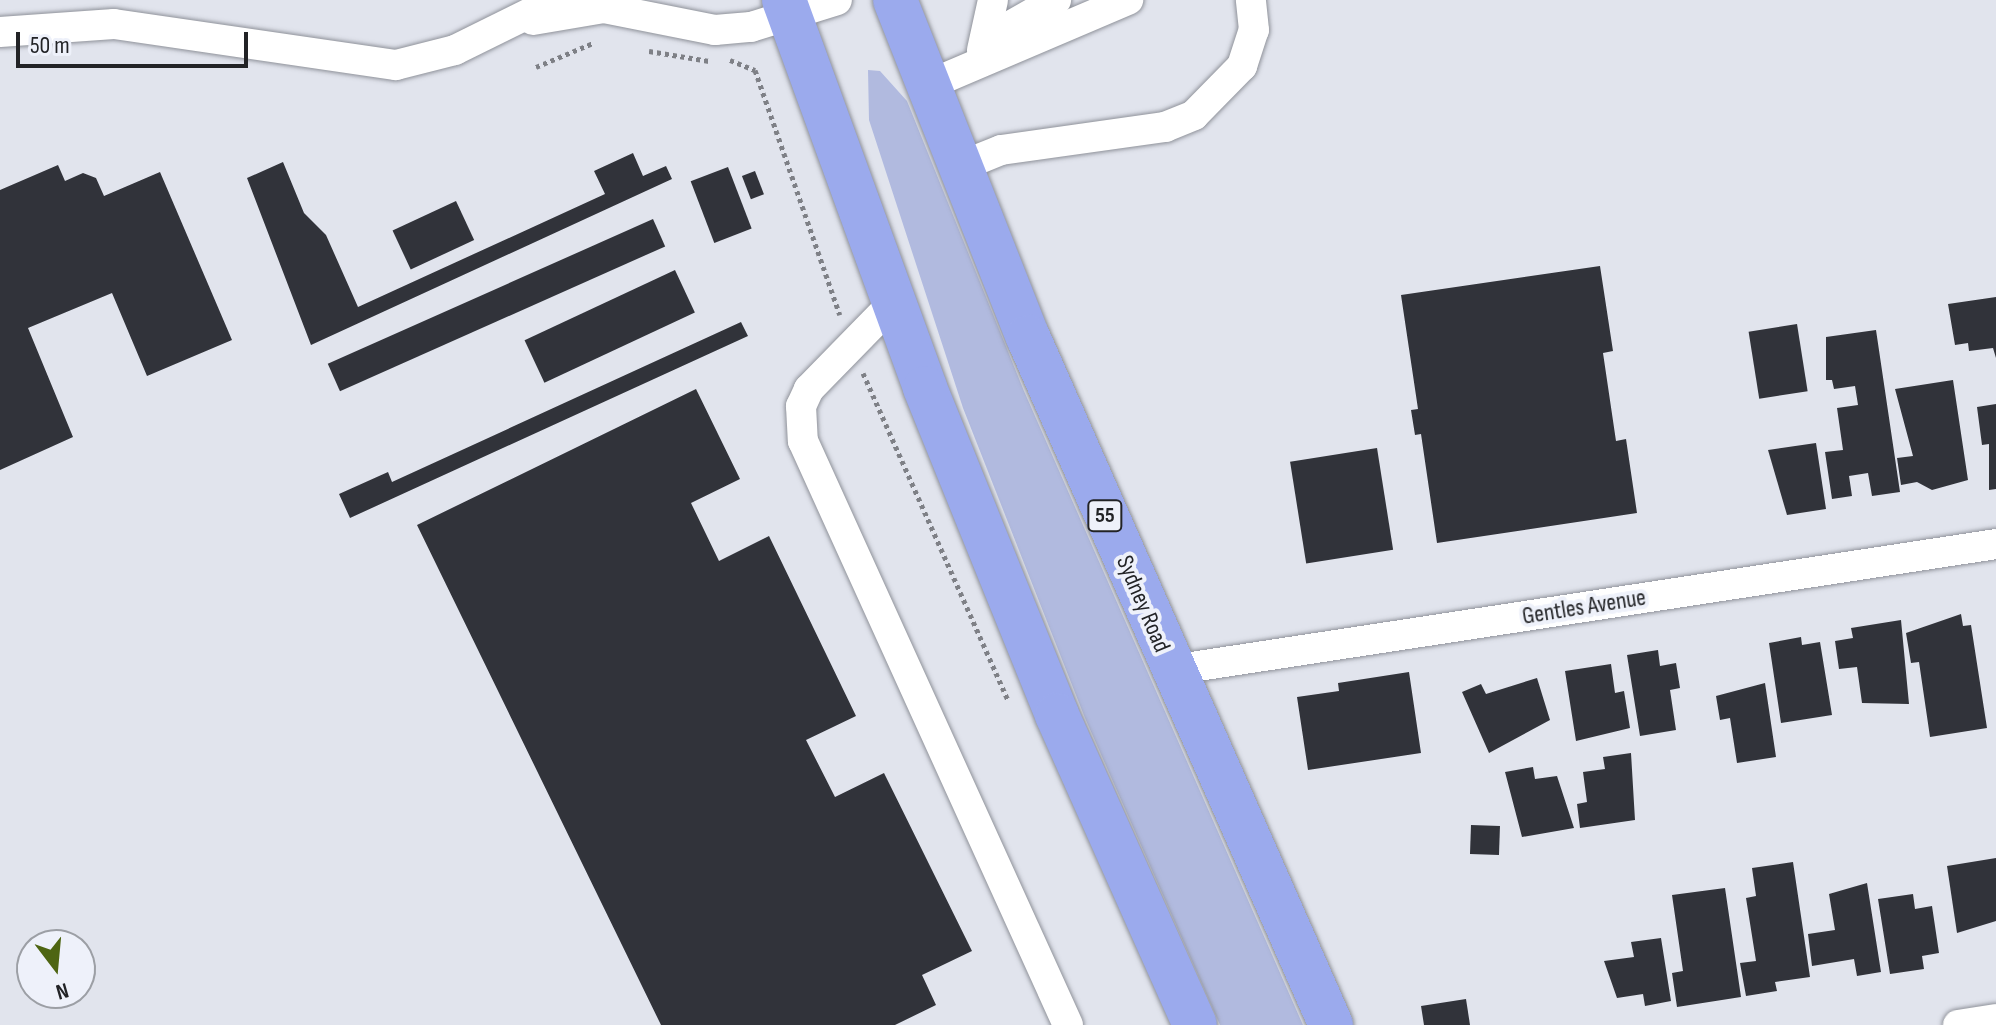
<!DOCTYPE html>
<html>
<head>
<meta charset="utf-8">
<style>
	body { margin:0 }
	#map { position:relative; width:1996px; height:1025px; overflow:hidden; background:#e1e4ed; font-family:"Sofia Sans Condensed",sans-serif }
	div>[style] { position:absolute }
	.green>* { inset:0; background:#b1badf }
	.building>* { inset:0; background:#31333a; transform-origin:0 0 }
	.path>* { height:5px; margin-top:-2.5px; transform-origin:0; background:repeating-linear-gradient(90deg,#7e8086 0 4px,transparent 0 8px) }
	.roads { filter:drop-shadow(0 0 2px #8f929a) drop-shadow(0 0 2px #8f929a) }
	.minor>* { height:30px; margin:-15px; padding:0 15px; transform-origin:15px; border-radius:15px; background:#fff }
	.highway>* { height:44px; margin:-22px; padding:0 22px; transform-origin:22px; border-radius:22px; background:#9baaed }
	span { translate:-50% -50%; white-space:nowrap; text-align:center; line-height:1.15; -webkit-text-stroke:8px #eef1fa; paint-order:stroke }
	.shield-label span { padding:2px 6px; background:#eef1fa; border:2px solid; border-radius:6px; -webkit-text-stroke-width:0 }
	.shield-label { font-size:22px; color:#222326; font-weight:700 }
	.street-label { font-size:24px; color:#222326 }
	.north { position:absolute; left:16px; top:929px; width:80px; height:80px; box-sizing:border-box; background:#eef1fa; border:2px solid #9c9fa5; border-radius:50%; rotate:164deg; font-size:22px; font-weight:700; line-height:32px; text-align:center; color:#222326 }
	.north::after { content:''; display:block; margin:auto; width:28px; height:36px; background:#4e6512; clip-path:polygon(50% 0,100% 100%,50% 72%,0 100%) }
	.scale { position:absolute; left:16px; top:32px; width:232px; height:36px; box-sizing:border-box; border:4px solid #222326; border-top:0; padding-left:10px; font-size:24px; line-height:28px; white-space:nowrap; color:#222326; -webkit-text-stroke:6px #eef1fa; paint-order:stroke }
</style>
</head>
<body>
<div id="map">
	<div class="green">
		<div style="clip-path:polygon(868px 70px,880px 71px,907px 101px,1024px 391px,1303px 1025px,1220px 1025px,1085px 718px,963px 408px,869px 120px)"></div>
	</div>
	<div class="building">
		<div style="clip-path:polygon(633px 153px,643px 176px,666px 166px,672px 179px,311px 345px,247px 178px,283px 162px,304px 213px,326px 235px,358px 307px,605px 194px,594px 171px)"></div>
		<div style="clip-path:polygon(58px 165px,65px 181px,83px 173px,96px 178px,104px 196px,160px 172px,232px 340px,147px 376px,112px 293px,28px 328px,73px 437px,0 470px,0 190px)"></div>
		<div style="left:728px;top:167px;width:66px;height:40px;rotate:69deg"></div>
		<div style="left:755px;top:171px;width:25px;height:14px;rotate:69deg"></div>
		<div style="left:456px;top:201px;width:43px;height:70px;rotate:65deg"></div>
		<div style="left:653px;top:219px;width:30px;height:356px;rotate:66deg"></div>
		<div style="clip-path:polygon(1600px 266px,1613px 351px,1603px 353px,1616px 441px,1626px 439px,1637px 513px,1437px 543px,1421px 434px,1415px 435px,1411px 410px,1418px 409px,1401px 295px)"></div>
		<div style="left:675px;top:270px;width:47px;height:166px;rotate:65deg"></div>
		<div style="clip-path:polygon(1996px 297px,1996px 358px,1993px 348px,1969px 351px,1968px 343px,1955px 345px,1948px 304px)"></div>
		<div style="clip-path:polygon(741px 322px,748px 336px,350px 518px,339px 494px,388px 472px,392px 482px)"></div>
		<div style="left:1797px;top:324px;width:68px;height:49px;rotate:81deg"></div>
		<div style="clip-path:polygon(1876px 330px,1900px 492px,1872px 496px,1868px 473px,1849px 476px,1852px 496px,1832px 499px,1825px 452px,1843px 450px,1837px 408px,1858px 405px,1855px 386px,1834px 389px,1832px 380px,1826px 380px,1826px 337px)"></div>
		<div style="clip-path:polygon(1953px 380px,1968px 480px,1932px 490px,1917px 482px,1901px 485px,1897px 458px,1913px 456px,1895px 389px)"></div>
		<div style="clip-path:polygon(696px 389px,740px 479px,691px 503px,719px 561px,769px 536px,856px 716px,806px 740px,835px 797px,884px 773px,972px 951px,922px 975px,936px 1005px,895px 1025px,661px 1025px,417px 525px)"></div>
		<div style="clip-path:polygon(1996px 404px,1996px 489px,1989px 490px,1989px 444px,1982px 445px,1977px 407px)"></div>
		<div style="clip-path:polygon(1816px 443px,1826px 509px,1787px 515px,1768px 450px)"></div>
		<div style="left:1377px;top:448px;width:103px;height:88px;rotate:81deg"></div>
		<div style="clip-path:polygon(1961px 614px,1963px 626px,1971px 625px,1987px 728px,1930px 737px,1919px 662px,1911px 663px,1906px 633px)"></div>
		<div style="clip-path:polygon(1901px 620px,1909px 704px,1862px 703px,1857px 667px,1839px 669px,1835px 641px,1853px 638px,1851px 628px)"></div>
		<div style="clip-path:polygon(1801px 637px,1802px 645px,1820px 642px,1832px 715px,1781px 723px,1769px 643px)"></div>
		<div style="clip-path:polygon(1658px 650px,1660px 666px,1676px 663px,1680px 688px,1670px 690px,1676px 730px,1640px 736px,1627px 655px)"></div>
		<div style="clip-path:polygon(1611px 664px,1615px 693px,1624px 691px,1630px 728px,1576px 741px,1565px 671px)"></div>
		<div style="clip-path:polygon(1409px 672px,1421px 753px,1308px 770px,1297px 697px,1339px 691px,1338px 683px)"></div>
		<div style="clip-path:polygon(1537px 678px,1550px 720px,1489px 753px,1462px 692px,1481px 684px,1486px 694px)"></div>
		<div style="clip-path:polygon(1765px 683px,1776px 757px,1737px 763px,1730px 718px,1720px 720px,1716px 696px)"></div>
		<div style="clip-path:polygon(1631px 753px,1635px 820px,1580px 828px,1577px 804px,1587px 802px,1583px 772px,1605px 769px,1603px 757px)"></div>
		<div style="clip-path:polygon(1533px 767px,1535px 779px,1557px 776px,1574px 828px,1522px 837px,1505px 772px)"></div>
		<div style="left:1471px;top:825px;width:29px;height:29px;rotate:2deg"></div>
		<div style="clip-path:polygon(1996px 858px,1996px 921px,1957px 933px,1947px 866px)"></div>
		<div style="clip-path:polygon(1793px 862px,1810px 977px,1775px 982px,1777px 991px,1746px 996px,1740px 963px,1756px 961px,1746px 898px,1756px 896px,1752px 868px)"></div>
		<div style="clip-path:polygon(1867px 883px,1881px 972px,1857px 976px,1854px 959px,1812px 966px,1808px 934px,1835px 930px,1829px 894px)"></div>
		<div style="clip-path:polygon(1725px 888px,1741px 997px,1677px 1007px,1672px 973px,1683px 971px,1672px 895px)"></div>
		<div style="clip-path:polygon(1913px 894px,1915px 909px,1932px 906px,1939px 953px,1922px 956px,1924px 969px,1890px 974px,1878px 899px)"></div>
		<div style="clip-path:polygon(1661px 938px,1671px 1001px,1645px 1006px,1643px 994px,1617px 998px,1604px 961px,1634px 957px,1631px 942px)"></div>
		<div style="clip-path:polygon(1466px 999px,1470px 1025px,1424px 1025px,1421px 1006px)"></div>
	</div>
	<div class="path">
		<div style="left:649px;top:51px;width:61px;rotate:9.5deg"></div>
		<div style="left:730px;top:60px;width:27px;rotate:22deg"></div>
		<div style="left:755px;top:70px;width:259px;rotate:70.9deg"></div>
		<div style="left:536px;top:67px;width:62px;rotate:-22.8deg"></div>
		<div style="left:863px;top:373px;width:358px;rotate:66.1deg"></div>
	</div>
	<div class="roads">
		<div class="minor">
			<div style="left:533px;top:20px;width:72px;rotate:-9.6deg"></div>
			<div style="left:604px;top:8px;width:113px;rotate:11.2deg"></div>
			<div style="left:715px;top:30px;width:36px;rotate:-5deg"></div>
			<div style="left:751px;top:27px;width:90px;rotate:-17.4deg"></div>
			<div style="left:0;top:32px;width:114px;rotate:-4deg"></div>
			<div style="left:114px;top:24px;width:285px;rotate:8.3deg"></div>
			<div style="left:396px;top:65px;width:61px;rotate:-14.3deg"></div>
			<div style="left:455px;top:50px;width:113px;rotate:-26.3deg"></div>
			<div style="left:982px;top:50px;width:51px;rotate:-77.6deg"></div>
			<div style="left:980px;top:60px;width:45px;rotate:-48.6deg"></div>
			<div style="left:1010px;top:26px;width:53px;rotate:-29.5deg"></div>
			<div style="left:926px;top:86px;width:220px;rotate:-23.1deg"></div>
			<div style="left:959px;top:167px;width:45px;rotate:-22deg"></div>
			<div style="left:1001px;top:150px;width:166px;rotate:-8deg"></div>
			<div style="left:1165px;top:127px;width:31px;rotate:-22deg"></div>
			<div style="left:1194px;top:115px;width:69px;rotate:-45.6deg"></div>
			<div style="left:1242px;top:66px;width:38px;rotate:-72deg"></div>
			<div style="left:1254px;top:30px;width:30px;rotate:-96deg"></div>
			<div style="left:894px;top:302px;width:122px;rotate:134.3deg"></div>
			<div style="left:809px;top:389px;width:19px;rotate:115deg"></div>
			<div style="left:801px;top:406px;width:35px;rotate:87deg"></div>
			<div style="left:803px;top:441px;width:641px;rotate:65.59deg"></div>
			<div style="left:1172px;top:670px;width:834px;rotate:-8.69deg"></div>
			<div style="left:1958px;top:1025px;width:38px;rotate:-9deg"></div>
		</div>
		<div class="highway">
			<div style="left:784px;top:0;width:413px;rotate:70deg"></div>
			<div style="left:925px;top:388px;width:353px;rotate:68deg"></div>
			<div style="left:1057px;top:715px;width:339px;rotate:66deg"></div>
			<div style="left:895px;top:0;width:362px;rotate:68.5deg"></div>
			<div style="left:1028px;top:337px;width:752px;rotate:66.23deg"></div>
		</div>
	</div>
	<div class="shield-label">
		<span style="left:1105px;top:516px">55</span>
	</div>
	<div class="street-label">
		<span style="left:1143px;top:604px;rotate:67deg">Sydney Road</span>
		<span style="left:1584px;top:607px;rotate:-9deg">Gentles Avenue</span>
	</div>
	<div class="north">N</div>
	<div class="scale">50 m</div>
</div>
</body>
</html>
